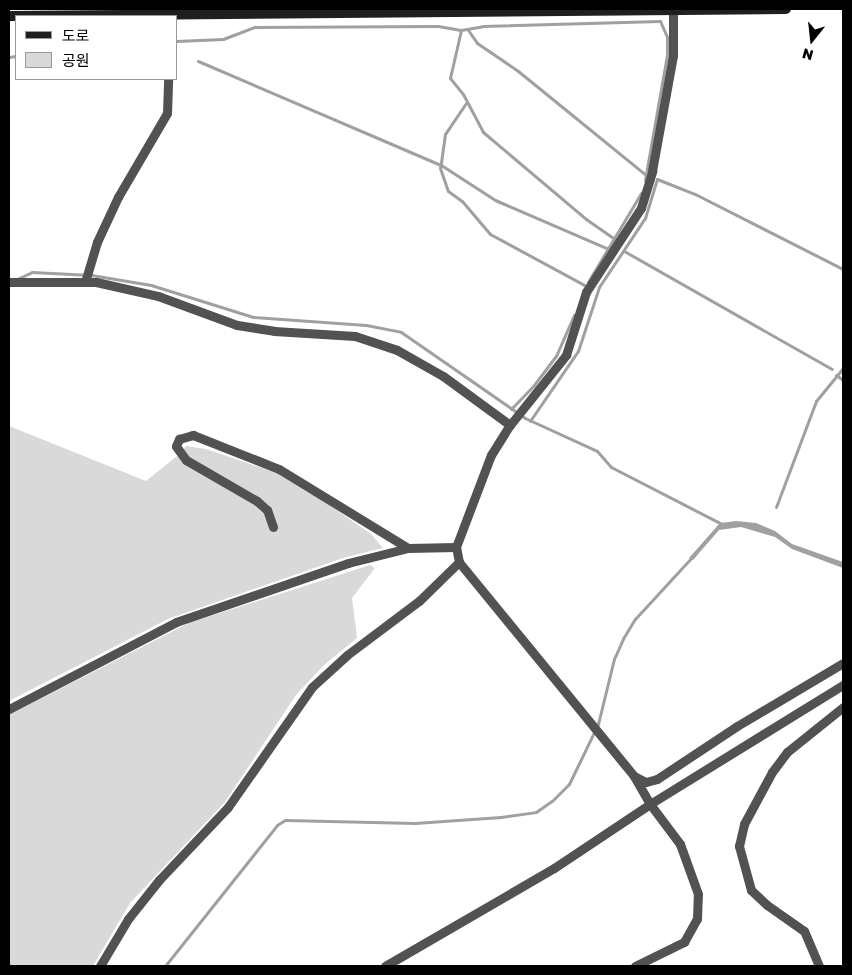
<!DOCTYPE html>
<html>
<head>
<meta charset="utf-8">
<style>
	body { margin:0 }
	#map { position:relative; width:852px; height:975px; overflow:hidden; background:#fff; font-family:"Golos Text","Noto Sans KR",sans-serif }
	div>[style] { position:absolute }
	.green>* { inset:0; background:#d9d9d9 }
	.water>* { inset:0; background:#a0a0a0 }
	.stream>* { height:3px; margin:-1.5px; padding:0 1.5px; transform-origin:1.5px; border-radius:1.5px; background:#a0a0a0 }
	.street>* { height:9px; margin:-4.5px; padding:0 4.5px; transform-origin:4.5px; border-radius:4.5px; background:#525252 }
	.secondary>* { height:10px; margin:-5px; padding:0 5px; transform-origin:5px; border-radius:5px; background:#1f1f1f }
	span { translate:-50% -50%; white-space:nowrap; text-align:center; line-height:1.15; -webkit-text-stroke:5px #fff; paint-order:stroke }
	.frame { position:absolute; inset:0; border:10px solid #000; pointer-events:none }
	.legend { position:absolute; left:15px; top:15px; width:162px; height:65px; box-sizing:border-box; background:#fff; border:1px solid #999; margin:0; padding:6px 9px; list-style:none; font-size:15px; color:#000 }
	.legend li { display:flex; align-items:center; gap:10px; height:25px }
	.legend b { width:25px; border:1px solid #999 }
	.north { position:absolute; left:787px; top:15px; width:50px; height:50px; -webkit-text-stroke:4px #fff; paint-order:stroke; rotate:196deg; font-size:14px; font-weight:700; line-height:20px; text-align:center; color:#000 }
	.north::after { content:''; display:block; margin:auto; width:18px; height:22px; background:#000; clip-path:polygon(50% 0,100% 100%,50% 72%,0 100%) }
</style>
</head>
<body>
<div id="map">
	<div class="green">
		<div style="clip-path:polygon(9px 426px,146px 481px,177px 456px,254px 503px,264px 512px,270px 529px,277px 529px,271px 510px,189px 457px,183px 450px,186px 446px,206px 449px,277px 473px,306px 489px,371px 534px,383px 548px,343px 558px,168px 619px,9px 701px)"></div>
		<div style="clip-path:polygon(370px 565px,375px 568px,352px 598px,357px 638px,324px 665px,296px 695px,225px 802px,130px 903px,93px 966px,9px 966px,9px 715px,189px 623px)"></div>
	</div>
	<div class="water">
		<div style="clip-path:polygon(736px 521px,756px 523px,775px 531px,792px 544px,843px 562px,843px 568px,792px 549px,775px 537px,741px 527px,719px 530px,693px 560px,689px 558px,720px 523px)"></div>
	</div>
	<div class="stream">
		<div style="left:461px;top:30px;width:49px;rotate:102.9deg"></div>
		<div style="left:450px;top:78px;width:21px;rotate:51deg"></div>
		<div style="left:463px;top:94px;width:43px;rotate:62.2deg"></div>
		<div style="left:483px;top:132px;width:135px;rotate:40.2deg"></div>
		<div style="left:586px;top:219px;width:35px;rotate:35deg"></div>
		<div style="left:468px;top:30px;width:16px;rotate:55deg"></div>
		<div style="left:477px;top:43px;width:50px;rotate:34.3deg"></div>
		<div style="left:518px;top:71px;width:165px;rotate:39.1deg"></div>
		<div style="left:176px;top:41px;width:47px;rotate:-2.4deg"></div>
		<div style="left:223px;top:39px;width:34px;rotate:-21deg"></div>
		<div style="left:255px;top:27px;width:183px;rotate:-0.3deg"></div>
		<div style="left:438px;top:26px;width:23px;rotate:10deg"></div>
		<div style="left:461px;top:30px;width:22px;rotate:-10deg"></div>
		<div style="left:483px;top:26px;width:177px;rotate:-1.6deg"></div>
		<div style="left:660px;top:21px;width:17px;rotate:66deg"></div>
		<div style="left:667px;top:37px;width:18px;rotate:90deg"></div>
		<div style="left:667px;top:55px;width:127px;rotate:100deg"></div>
		<div style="left:9px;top:57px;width:7px;rotate:-8deg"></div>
		<div style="left:198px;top:61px;width:264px;rotate:23.2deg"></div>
		<div style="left:441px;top:165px;width:64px;rotate:32.9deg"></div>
		<div style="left:495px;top:200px;width:124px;rotate:23.3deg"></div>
		<div style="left:466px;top:103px;width:37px;rotate:124deg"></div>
		<div style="left:445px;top:134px;width:34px;rotate:98deg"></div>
		<div style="left:440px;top:168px;width:24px;rotate:71deg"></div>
		<div style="left:448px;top:191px;width:17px;rotate:36deg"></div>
		<div style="left:462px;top:201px;width:43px;rotate:49.7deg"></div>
		<div style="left:490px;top:234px;width:109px;rotate:28.4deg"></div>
		<div style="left:624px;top:251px;width:239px;rotate:29.6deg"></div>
		<div style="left:17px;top:279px;width:17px;rotate:-25deg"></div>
		<div style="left:32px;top:272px;width:59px;rotate:2.9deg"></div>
		<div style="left:91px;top:275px;width:61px;rotate:9.5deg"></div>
		<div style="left:151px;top:285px;width:107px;rotate:17.4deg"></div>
		<div style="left:253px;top:317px;width:113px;rotate:4deg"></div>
		<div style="left:366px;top:325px;width:36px;rotate:11deg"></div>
		<div style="left:401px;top:332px;width:151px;rotate:34.7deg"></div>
		<div style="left:525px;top:418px;width:79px;rotate:24.6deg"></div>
		<div style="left:597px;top:451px;width:21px;rotate:49deg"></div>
		<div style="left:611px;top:467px;width:127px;rotate:27.2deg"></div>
		<div style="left:588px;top:282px;width:104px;rotate:-59.2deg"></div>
		<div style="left:836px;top:375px;width:9px;rotate:36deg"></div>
		<div style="left:511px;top:409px;width:33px;rotate:-46deg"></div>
		<div style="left:534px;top:385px;width:36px;rotate:-53deg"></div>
		<div style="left:556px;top:356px;width:45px;rotate:-66.3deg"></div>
		<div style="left:530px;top:421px;width:85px;rotate:-55.6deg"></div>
		<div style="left:578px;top:351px;width:67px;rotate:-71.8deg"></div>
		<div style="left:599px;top:287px;width:83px;rotate:-56.3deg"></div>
		<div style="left:645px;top:218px;width:41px;rotate:-72.9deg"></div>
		<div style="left:657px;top:179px;width:41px;rotate:21.5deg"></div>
		<div style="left:695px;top:194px;width:166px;rotate:26.9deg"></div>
		<div style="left:776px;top:507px;width:113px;rotate:-69.3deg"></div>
		<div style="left:816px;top:401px;width:43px;rotate:-50.7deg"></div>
		<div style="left:165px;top:966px;width:180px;rotate:-51.5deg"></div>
		<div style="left:277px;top:825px;width:9px;rotate:-32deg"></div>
		<div style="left:285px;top:820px;width:130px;rotate:1.3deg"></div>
		<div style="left:415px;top:823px;width:86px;rotate:-4deg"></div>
		<div style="left:501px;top:817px;width:35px;rotate:-8deg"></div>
		<div style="left:536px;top:812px;width:19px;rotate:-35deg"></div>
		<div style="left:552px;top:801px;width:24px;rotate:-45deg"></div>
		<div style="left:569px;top:784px;width:67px;rotate:-64.2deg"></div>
		<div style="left:598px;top:724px;width:67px;rotate:-76.2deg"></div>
		<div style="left:614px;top:659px;width:24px;rotate:-66deg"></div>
		<div style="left:624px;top:637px;width:21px;rotate:-59deg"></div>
		<div style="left:635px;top:619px;width:86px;rotate:-47.4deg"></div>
	</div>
	<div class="street">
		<div style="left:9px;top:282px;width:87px"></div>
		<div style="left:96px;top:282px;width:64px;rotate:12.7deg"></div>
		<div style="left:158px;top:296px;width:84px;rotate:20.2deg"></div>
		<div style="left:237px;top:325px;width:37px;rotate:9deg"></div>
		<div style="left:274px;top:331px;width:81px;rotate:3.5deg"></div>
		<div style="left:355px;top:336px;width:44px;rotate:18.4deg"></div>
		<div style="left:397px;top:350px;width:53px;rotate:29.5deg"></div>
		<div style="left:443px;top:376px;width:83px;rotate:36.2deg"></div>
		<div style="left:85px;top:282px;width:42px;rotate:-73.3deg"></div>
		<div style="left:97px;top:242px;width:50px;rotate:-65deg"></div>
		<div style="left:118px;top:197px;width:97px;rotate:-59.7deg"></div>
		<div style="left:167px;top:113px;width:34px;rotate:-88deg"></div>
		<div style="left:273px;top:527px;width:18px;rotate:-109deg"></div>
		<div style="left:267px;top:510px;width:13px;rotate:-138deg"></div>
		<div style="left:257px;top:501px;width:82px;rotate:-150deg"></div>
		<div style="left:186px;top:460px;width:17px;rotate:-126deg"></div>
		<div style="left:176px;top:446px;width:8px;rotate:-67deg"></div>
		<div style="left:179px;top:439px;width:15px;rotate:-16deg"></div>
		<div style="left:193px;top:435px;width:92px;rotate:21.6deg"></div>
		<div style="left:279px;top:469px;width:151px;rotate:31.5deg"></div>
		<div style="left:9px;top:709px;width:188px;rotate:-27.5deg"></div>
		<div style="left:176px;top:622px;width:182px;rotate:-18.9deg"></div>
		<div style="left:348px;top:563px;width:62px;rotate:-14deg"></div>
		<div style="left:408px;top:548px;width:48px;rotate:-1.2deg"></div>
		<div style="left:634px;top:776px;width:13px;rotate:27deg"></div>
		<div style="left:646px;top:782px;width:11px;rotate:-15deg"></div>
		<div style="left:657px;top:779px;width:96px;rotate:-33.5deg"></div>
		<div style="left:737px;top:726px;width:123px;rotate:-30.7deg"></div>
		<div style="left:100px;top:966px;width:55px;rotate:-59.2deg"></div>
		<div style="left:128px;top:919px;width:50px;rotate:-51.5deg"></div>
		<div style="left:159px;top:880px;width:100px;rotate:-46.6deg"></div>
		<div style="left:228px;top:807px;width:146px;rotate:-55deg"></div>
		<div style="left:312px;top:687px;width:47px;rotate:-42.4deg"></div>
		<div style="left:347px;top:655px;width:90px;rotate:-36.9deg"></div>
		<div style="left:419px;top:601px;width:56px;rotate:-44.3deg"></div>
		<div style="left:385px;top:966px;width:195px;rotate:-30.1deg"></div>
		<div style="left:554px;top:868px;width:115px;rotate:-33.7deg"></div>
		<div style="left:650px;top:804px;width:227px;rotate:-31.7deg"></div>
		<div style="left:635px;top:966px;width:55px;rotate:-26.1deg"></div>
		<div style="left:684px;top:942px;width:26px;rotate:-61deg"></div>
		<div style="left:697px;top:919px;width:25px;rotate:-88deg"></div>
		<div style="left:698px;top:894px;width:53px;rotate:-109.8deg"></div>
		<div style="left:680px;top:844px;width:50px;rotate:-126.9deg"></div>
		<div style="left:650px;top:804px;width:32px;rotate:-120deg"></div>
		<div style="left:634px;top:776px;width:276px;rotate:-129.3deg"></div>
		<div style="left:459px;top:562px;width:15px;rotate:-101deg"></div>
		<div style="left:456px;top:547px;width:98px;rotate:-69.2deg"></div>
		<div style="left:491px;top:455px;width:36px;rotate:-58deg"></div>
		<div style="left:510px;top:425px;width:90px;rotate:-51.3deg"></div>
		<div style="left:566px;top:355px;width:66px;rotate:-72.4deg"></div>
		<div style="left:586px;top:292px;width:100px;rotate:-56.8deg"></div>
		<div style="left:641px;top:208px;width:39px;rotate:-73deg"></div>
		<div style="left:652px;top:171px;width:118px;rotate:-79.7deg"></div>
		<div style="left:673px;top:55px;width:46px;rotate:-90deg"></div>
		<div style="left:819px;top:966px;width:38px;rotate:-113deg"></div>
		<div style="left:804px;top:931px;width:45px;rotate:-144.9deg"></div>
		<div style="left:767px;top:905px;width:22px;rotate:-137deg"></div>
		<div style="left:751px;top:890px;width:46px;rotate:-105.3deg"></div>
		<div style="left:739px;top:846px;width:23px;rotate:-77deg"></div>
		<div style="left:744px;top:824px;width:59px;rotate:-61.7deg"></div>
		<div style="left:772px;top:772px;width:25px;rotate:-53deg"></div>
		<div style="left:787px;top:752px;width:72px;rotate:-38.8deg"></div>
	</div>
	<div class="secondary">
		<div style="left:9px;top:16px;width:777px;rotate:-0.52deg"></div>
	</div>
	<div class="frame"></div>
	<ul class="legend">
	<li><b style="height:6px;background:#1f1f1f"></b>도로</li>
	<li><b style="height:14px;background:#d9d9d9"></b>공원</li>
	</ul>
	<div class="north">N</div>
</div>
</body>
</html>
